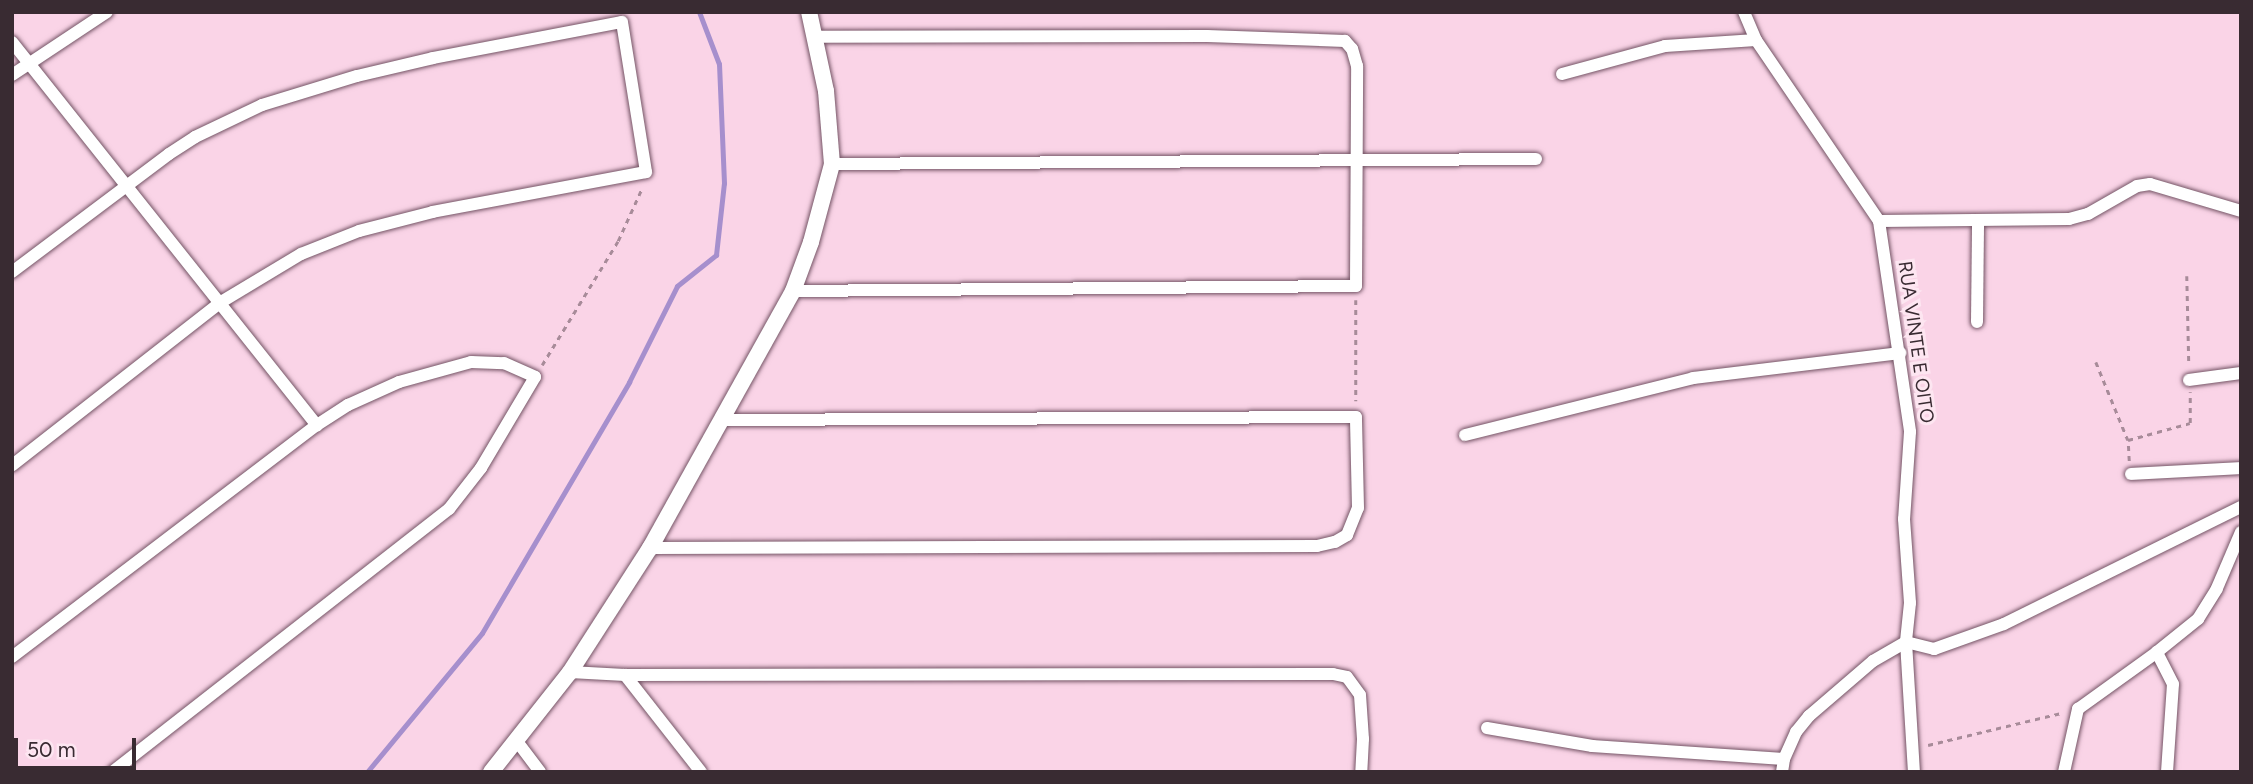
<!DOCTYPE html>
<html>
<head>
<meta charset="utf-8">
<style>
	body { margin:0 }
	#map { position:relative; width:2253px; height:784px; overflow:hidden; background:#fad4e7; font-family:Figtree,sans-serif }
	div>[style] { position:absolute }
	.stream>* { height:5px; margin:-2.5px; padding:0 2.5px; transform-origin:2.5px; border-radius:2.5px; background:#a68fcd }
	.path>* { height:2.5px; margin-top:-1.25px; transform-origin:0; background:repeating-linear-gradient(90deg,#a78b99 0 5px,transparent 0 10px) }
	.roads { filter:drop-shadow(0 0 2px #745465) drop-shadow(0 0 2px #745465) }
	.minor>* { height:12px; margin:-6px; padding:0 6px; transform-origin:6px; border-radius:6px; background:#fff }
	.tertiary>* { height:16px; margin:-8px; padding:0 8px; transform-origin:8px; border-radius:8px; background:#fff }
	span { translate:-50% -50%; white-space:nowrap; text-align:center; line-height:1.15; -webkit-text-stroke:6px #fde6f1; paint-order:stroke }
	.street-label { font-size:19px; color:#392b32 }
	.frame { position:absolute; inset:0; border:14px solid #392b32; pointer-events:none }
	.scale { position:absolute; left:14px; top:738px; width:122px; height:32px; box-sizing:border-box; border:4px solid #392b32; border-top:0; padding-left:9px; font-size:21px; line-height:24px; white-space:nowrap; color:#392b32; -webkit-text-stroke:5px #fde6f1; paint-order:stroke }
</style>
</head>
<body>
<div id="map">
	<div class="stream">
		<div style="left:367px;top:772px;width:180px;rotate:-50.4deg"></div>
		<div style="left:482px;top:633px;width:291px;rotate:-59.6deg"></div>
		<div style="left:629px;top:382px;width:107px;rotate:-63.4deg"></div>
		<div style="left:677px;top:286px;width:50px;rotate:-38.5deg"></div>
		<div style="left:716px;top:255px;width:72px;rotate:-83.7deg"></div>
		<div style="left:724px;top:183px;width:119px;rotate:-92.4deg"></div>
		<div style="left:719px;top:64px;width:56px;rotate:-111deg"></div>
	</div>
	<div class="path">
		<div style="left:2187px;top:276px;width:89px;rotate:88.7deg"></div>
		<div style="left:1356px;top:300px;width:101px;rotate:90deg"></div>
		<div style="left:2096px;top:362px;width:84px;rotate:67.7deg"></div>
		<div style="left:542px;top:365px;width:145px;rotate:-58.5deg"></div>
		<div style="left:618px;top:241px;width:58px;rotate:-65.6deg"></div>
		<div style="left:2129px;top:461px;width:21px;rotate:-93deg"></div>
		<div style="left:2128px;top:440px;width:64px;rotate:-15.3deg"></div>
		<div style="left:2190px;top:423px;width:31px;rotate:-90deg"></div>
		<div style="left:1928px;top:745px;width:137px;rotate:-13.5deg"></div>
	</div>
	<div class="roads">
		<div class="minor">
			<div style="left:1744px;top:12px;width:30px;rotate:67deg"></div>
			<div style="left:1756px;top:40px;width:219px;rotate:55.8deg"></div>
			<div style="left:1879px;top:221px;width:213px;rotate:81.6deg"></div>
			<div style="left:1910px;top:432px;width:87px;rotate:93.9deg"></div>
			<div style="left:1904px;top:519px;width:84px;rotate:85.9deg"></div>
			<div style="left:1910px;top:603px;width:39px;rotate:96deg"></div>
			<div style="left:1906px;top:642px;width:130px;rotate:86.5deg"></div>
			<div style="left:12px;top:42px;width:490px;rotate:51.5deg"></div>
			<div style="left:1562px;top:74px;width:107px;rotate:-15.2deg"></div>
			<div style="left:1665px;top:46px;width:91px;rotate:-3.8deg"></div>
			<div style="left:12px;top:75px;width:114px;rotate:-33.6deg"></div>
			<div style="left:832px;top:164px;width:704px;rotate:-0.41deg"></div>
			<div style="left:1879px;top:221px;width:190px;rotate:-0.6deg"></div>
			<div style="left:2069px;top:219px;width:20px;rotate:-15deg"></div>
			<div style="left:2088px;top:214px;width:56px;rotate:-29.7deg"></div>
			<div style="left:2137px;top:186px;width:13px;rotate:-9deg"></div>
			<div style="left:2150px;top:184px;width:95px;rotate:16.5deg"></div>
			<div style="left:12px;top:272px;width:196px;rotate:-36.9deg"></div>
			<div style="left:169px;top:154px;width:31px;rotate:-33deg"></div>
			<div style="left:195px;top:137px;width:74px;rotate:-25.5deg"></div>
			<div style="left:262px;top:105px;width:99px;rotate:-17deg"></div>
			<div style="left:357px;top:76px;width:78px;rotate:-13.3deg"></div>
			<div style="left:433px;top:58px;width:192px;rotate:-10.8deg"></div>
			<div style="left:622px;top:22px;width:152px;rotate:80.9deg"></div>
			<div style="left:646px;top:172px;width:217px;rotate:169.4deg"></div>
			<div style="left:433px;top:212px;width:76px;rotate:165.6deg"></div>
			<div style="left:359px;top:231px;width:62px;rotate:158.4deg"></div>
			<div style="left:301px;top:254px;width:93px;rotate:149deg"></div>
			<div style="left:221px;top:302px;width:265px;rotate:142deg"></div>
			<div style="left:793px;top:291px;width:563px;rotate:-0.51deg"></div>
			<div style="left:1356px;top:286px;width:220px;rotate:-89.7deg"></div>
			<div style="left:1357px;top:66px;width:18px;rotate:-106deg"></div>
			<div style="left:1352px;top:49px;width:11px;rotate:-131deg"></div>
			<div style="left:1345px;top:41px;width:138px;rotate:-177.9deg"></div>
			<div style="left:1207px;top:36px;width:392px;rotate:179.9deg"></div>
			<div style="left:1977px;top:322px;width:101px;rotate:-89.4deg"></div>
			<div style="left:2189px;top:380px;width:52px;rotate:-7.7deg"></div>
			<div style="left:1465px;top:435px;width:235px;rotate:-14deg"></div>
			<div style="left:1693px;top:378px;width:209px;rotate:-6.9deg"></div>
			<div style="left:2131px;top:474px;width:110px;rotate:-3.1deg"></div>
			<div style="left:650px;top:548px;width:667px;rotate:-0.17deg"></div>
			<div style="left:1317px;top:546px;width:18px;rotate:-13deg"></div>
			<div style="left:1335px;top:542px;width:14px;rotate:-30deg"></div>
			<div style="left:1347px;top:535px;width:29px;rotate:-68deg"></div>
			<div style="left:1358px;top:508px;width:91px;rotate:-91.3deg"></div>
			<div style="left:1356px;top:417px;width:634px;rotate:179.73deg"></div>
			<div style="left:12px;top:657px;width:383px;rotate:-37.3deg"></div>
			<div style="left:317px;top:425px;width:37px;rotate:-33deg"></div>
			<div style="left:348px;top:405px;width:56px;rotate:-24.3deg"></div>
			<div style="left:399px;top:382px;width:75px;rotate:-15.5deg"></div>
			<div style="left:471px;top:362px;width:33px;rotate:2deg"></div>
			<div style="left:504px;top:363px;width:34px;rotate:24deg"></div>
			<div style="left:535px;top:377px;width:106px;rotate:120.7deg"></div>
			<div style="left:481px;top:468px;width:52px;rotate:128deg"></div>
			<div style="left:449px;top:509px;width:427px;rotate:142deg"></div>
			<div style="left:570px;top:672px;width:55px;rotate:3.1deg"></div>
			<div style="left:625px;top:675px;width:708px;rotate:-0.08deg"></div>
			<div style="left:1333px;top:674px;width:14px;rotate:12deg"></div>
			<div style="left:1347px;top:677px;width:22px;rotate:54deg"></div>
			<div style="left:1360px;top:695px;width:44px;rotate:86.1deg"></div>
			<div style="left:1363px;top:739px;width:33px;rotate:93deg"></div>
			<div style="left:625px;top:675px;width:123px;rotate:51.9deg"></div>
			<div style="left:1487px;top:728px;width:107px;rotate:9.7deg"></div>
			<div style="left:1592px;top:746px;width:192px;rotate:3.9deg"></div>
			<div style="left:516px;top:740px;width:40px;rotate:53deg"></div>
			<div style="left:1782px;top:772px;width:13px;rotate:-81deg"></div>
			<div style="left:1784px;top:759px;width:30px;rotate:-66deg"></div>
			<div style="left:1796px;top:732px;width:21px;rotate:-51deg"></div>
			<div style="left:1809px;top:716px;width:84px;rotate:-40.7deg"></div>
			<div style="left:1873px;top:661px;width:38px;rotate:-30deg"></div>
			<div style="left:1906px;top:642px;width:29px;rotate:14deg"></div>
			<div style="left:1934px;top:649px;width:74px;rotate:-19.7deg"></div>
			<div style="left:2004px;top:624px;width:264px;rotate:-26.3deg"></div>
			<div style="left:2064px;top:772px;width:65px;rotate:-77.5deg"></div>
			<div style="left:2078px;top:709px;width:97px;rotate:-35.8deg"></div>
			<div style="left:2167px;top:772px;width:88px;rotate:-86.1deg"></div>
			<div style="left:2173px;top:684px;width:36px;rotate:-117deg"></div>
			<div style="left:2157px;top:652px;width:53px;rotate:-38.8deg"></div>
			<div style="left:2198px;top:619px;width:36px;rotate:-58deg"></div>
			<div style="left:2217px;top:588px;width:61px;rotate:-66.8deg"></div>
		</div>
		<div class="tertiary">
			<div style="left:491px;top:772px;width:127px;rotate:-51.7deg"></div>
			<div style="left:570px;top:672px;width:148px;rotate:-57.2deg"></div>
			<div style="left:650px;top:548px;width:294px;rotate:-60.9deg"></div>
			<div style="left:793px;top:291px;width:52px;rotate:-69.8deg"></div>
			<div style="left:811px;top:242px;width:81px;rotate:-74.9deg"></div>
			<div style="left:832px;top:164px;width:73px;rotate:-94.7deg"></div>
			<div style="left:826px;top:91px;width:81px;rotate:-102.1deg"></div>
		</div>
	</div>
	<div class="street-label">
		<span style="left:1916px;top:342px;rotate:82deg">RUA VINTE E OITO</span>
	</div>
	<div class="frame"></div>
	<div class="scale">50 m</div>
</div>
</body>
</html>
